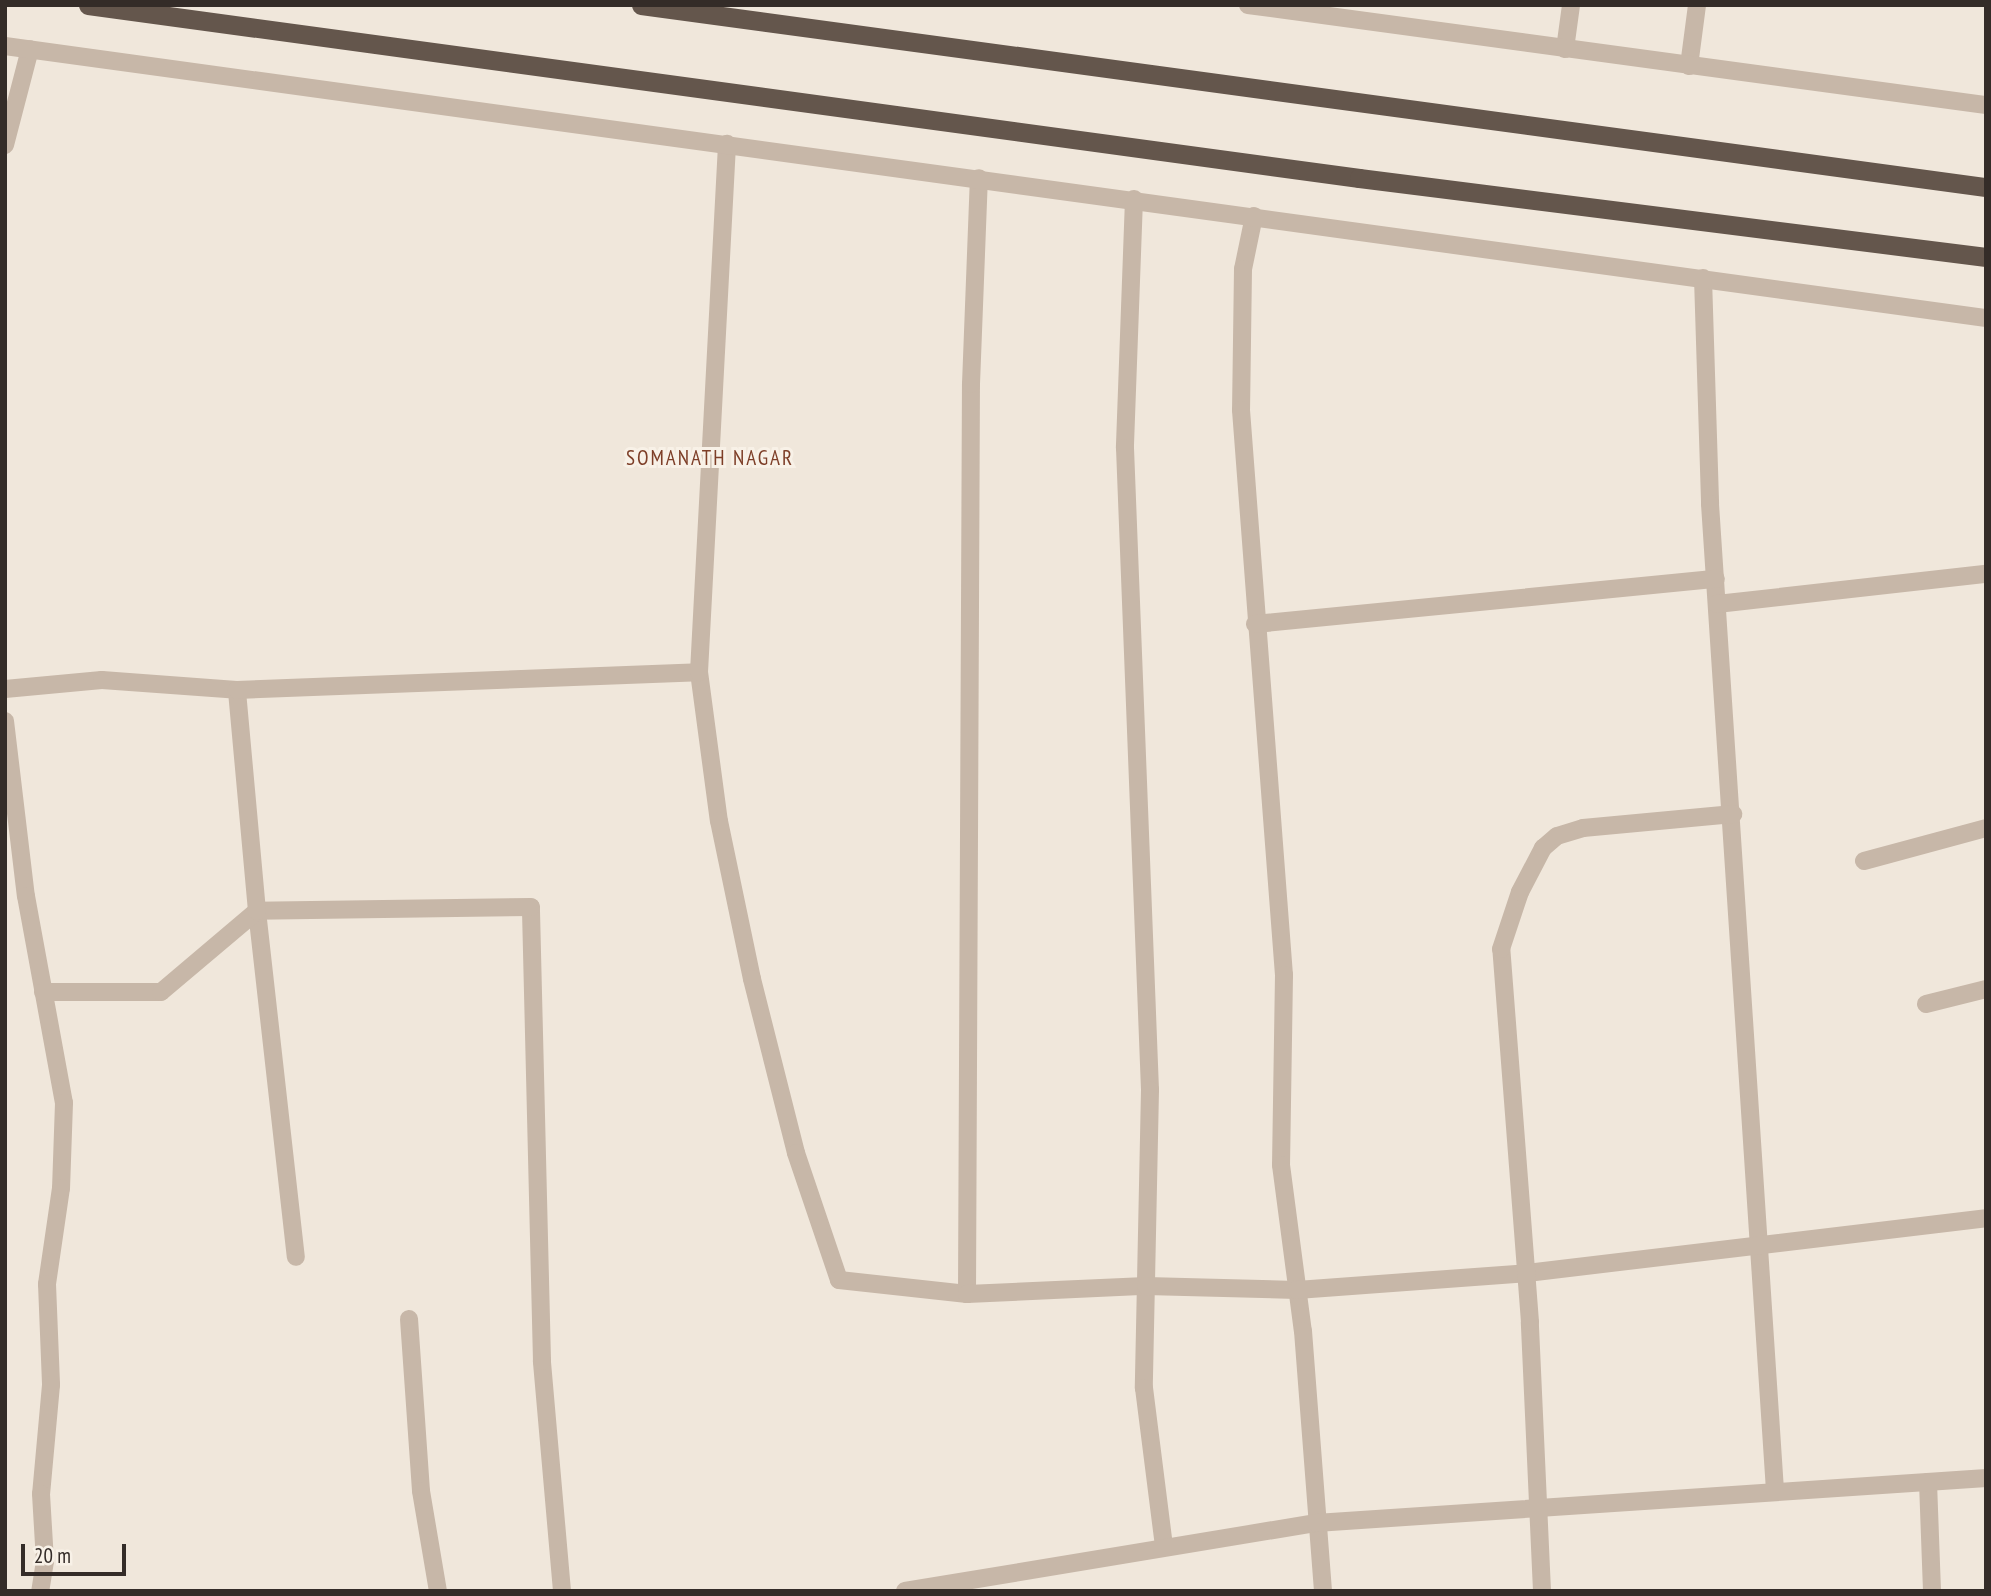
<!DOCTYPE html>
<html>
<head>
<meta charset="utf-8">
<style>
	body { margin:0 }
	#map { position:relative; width:1991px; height:1596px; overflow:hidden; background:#f0e7db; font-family:"PT Sans Narrow",sans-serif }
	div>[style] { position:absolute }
	.minor>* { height:18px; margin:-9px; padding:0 9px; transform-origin:9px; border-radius:9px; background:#c7b7a8 }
	.tertiary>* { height:18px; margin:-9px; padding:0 9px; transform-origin:9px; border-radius:9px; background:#c7b7a8 }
	.trunk>* { height:19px; margin:-9.5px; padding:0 9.5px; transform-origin:9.5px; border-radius:9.5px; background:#64564c }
	span { translate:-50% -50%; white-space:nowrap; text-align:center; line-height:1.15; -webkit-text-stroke:6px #f8f1e7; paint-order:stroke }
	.neighbourhood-label { font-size:21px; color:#7d3e27; letter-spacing:2px }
	.frame { position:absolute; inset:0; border:7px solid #342c28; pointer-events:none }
	.scale { position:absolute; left:21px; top:1544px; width:105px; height:32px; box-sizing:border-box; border:4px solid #342c28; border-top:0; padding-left:9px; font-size:21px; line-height:24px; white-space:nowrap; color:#342c28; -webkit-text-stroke:5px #f8f1e7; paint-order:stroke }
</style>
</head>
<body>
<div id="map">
	<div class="minor">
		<div style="left:1565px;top:49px;width:44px;rotate:-82.2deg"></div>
		<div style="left:1689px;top:66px;width:62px;rotate:-82.5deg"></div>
		<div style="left:5px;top:145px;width:99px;rotate:-75.4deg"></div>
		<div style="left:1134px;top:199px;width:249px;rotate:92.1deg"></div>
		<div style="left:1125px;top:448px;width:642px;rotate:87.77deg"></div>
		<div style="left:1150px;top:1090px;width:298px;rotate:91.2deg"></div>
		<div style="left:1144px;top:1388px;width:159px;rotate:82.8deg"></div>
		<div style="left:1254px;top:216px;width:54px;rotate:101.7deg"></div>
		<div style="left:1243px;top:269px;width:141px;rotate:90.8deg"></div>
		<div style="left:1241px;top:410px;width:567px;rotate:85.65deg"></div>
		<div style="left:1284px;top:975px;width:190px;rotate:90.9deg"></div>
		<div style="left:1281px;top:1165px;width:167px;rotate:82.5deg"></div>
		<div style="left:1303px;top:1331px;width:261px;rotate:85.6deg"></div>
		<div style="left:1703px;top:278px;width:226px;rotate:88.2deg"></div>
		<div style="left:1710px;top:504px;width:988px;rotate:86.23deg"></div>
		<div style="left:1717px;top:604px;width:271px;rotate:-6.4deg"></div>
		<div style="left:1255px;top:624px;width:463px;rotate:-5.6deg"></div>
		<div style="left:699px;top:672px;width:150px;rotate:82.4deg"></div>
		<div style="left:719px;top:821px;width:161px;rotate:78.2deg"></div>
		<div style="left:752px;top:979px;width:179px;rotate:75.8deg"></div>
		<div style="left:796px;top:1153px;width:134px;rotate:71.3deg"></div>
		<div style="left:839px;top:1280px;width:129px;rotate:6.2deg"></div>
		<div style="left:967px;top:1294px;width:910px;rotate:-89.75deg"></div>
		<div style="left:971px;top:384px;width:206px;rotate:-87.8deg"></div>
		<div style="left:5px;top:689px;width:97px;rotate:-5.3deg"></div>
		<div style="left:102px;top:680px;width:135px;rotate:4.2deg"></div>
		<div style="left:5px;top:721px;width:176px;rotate:83.2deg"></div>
		<div style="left:26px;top:896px;width:210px;rotate:79.6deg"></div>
		<div style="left:64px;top:1103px;width:85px;rotate:92deg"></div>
		<div style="left:61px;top:1188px;width:97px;rotate:98.3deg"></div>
		<div style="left:47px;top:1284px;width:101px;rotate:87.7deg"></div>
		<div style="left:51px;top:1385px;width:109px;rotate:95.2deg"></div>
		<div style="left:41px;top:1494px;width:67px;rotate:86.6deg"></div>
		<div style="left:45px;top:1561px;width:30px;rotate:99deg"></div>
		<div style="left:1864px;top:861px;width:126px;rotate:-15.1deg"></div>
		<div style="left:257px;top:911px;width:348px;rotate:83.6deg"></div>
		<div style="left:43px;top:992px;width:118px"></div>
		<div style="left:161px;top:992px;width:126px;rotate:-40.2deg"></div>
		<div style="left:1926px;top:1004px;width:62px;rotate:-14deg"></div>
		<div style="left:967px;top:1294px;width:179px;rotate:-2.6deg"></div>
		<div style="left:1146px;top:1286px;width:151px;rotate:1.5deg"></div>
		<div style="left:1297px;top:1290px;width:231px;rotate:-4.2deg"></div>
		<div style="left:1527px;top:1273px;width:462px;rotate:-6.8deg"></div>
		<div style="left:409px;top:1319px;width:172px;rotate:86deg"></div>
		<div style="left:421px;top:1491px;width:101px;rotate:80.4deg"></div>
		<div style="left:1928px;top:1482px;width:109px;rotate:87.9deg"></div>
		<div style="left:562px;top:1591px;width:231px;rotate:-95deg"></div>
		<div style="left:542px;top:1361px;width:454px;rotate:-91.4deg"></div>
		<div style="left:531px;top:907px;width:274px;rotate:179.2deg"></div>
		<div style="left:257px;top:911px;width:222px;rotate:-95.2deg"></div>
		<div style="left:237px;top:690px;width:462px;rotate:-2.2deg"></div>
		<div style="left:699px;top:672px;width:529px;rotate:-86.96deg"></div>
		<div style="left:905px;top:1591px;width:417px;rotate:-9.4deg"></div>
		<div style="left:1316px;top:1523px;width:672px;rotate:-3.84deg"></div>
		<div style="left:1542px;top:1591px;width:269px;rotate:-92.6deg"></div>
		<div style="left:1530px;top:1322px;width:374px;rotate:-94.4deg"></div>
		<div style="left:1501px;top:949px;width:60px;rotate:-71.6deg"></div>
		<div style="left:1520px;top:892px;width:50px;rotate:-62.4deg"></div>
		<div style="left:1543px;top:848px;width:18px;rotate:-41deg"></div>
		<div style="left:1557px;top:836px;width:27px;rotate:-17deg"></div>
		<div style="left:1583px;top:828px;width:151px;rotate:-5.3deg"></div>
	</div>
	<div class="tertiary">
		<div style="left:1248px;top:5px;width:745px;rotate:7.72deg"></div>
		<div style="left:5px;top:46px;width:2000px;rotate:7.82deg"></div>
	</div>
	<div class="trunk">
		<div style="left:88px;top:5px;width:1283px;rotate:7.75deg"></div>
		<div style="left:1359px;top:178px;width:632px;rotate:7.18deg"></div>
		<div style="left:641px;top:5px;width:1357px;rotate:7.71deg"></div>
	</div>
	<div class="neighbourhood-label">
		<span style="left:710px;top:458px">SOMANATH NAGAR</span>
	</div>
	<div class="frame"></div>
	<div class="scale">20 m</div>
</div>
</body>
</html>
